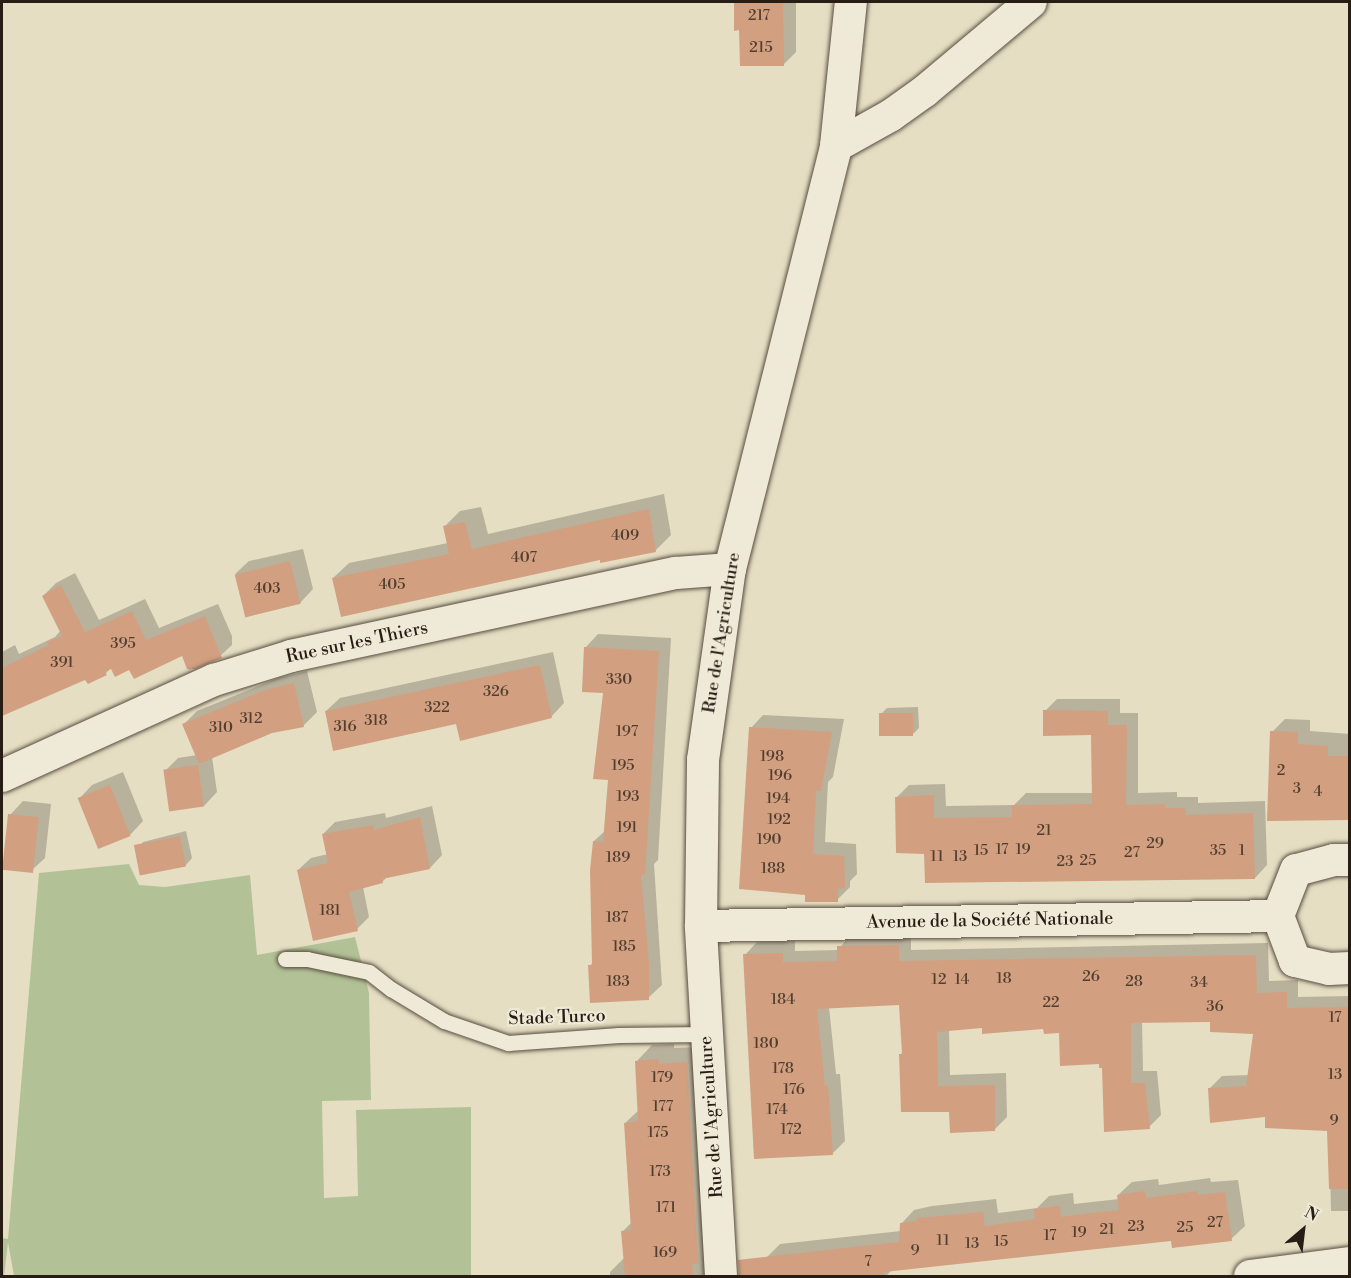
<!DOCTYPE html>
<html>
<head>
<meta charset="utf-8">
<style>
	body { margin:0 }
	#map { position:relative; width:1351px; height:1278px; overflow:hidden; background:#e6dec3; font-family:"Libre Bodoni",serif }
	div>[style] { position:absolute }
	.green>* { inset:0; background:#b2c296 }
	.shadow>* { inset:0; background:#0003 }
	.building>* { inset:0; background:#d2a080; transform-origin:0 0 }
	.roads { filter:drop-shadow(0 0 2px #584d40) drop-shadow(0 0 2px #584d40) }
	.lane>* { height:15px; margin:-7.5px; padding:0 7.5px; transform-origin:7.5px; border-radius:7.5px; background:#efead8 }
	.street>* { height:32px; margin:-16px; padding:0 16px; transform-origin:16px; border-radius:16px; background:#efead8 }
	span { translate:-50% -50%; white-space:nowrap; text-align:center; line-height:1.15; -webkit-text-stroke:4.5px #efead8; paint-order:stroke }
	.number-label { font-size:15px; color:#523e30 }
	.number-label span { -webkit-text-stroke-width:0 }
	.street-label { font-size:18px; color:#281d15 }
	.frame { position:absolute; inset:0; border:3px solid #281d15; pointer-events:none }
	.north { position:absolute; left:1273px; top:1200px; width:60px; height:60px; -webkit-text-stroke:4px #efead8; paint-order:stroke; rotate:28deg; font-size:16px; font-weight:700; line-height:24px; text-align:center; color:#281d15 }
	.north::after { content:''; display:block; margin:auto; width:21px; height:27px; background:#281d15; clip-path:polygon(50% 0,100% 100%,50% 72%,0 100%) }
</style>
</head>
<body>
<div id="map">
	<div class="green">
		<div style="clip-path:polygon(129px 864px,139px 885px,165px 887px,250px 875px,257px 955px,355px 937px,369px 993px,371px 1100px,322px 1101px,324px 1198px,358px 1196px,356px 1110px,471px 1107px,471px 1276px,14px 1276px,8px 1242px,4px 1276px,2px 1276px,2px 1238px,8px 1239px,39px 873px)"></div>
	</div>
	<div class="shadow">
		<div style="clip-path:polygon(736px 2px,796px 2px,796px 52px,783px 65px,740px 28px,735px 29px)"></div>
		<div style="clip-path:polygon(664px 494px,671px 535px,655px 551px,601px 559px,333px 578px,349px 563px,448px 543px,444px 527px,460px 511px,481px 507px,488px 534px)"></div>
		<div style="clip-path:polygon(303px 549px,313px 589px,300px 603px,235px 574px,249px 561px)"></div>
		<div style="clip-path:polygon(75px 573px,99px 620px,145px 599px,159px 628px,218px 604px,232px 636px,232px 645px,218px 658px,189px 670px,182px 653px,130px 668px,112px 667px,106px 673px,86px 678px,2px 715px,2px 652px,15px 645px,19px 654px,55px 637px,61px 630px,43px 596px,56px 583px)"></div>
		<div style="clip-path:polygon(598px 634px,671px 638px,658px 860px,654px 864px,662px 985px,648px 998px,590px 966px,593px 962px,594px 841px,606px 830px,610px 778px,604px 692px,585px 648px)"></div>
		<div style="clip-path:polygon(553px 652px,564px 703px,551px 717px,326px 711px,340px 698px)"></div>
		<div style="clip-path:polygon(307px 671px,317px 712px,303px 726px,271px 732px,212px 757px,217px 792px,204px 806px,165px 771px,178px 758px,197px 755px,184px 724px,197px 711px,278px 678px)"></div>
		<div style="clip-path:polygon(1057px 699px,1120px 699px,1120px 713px,1138px 713px,1138px 793px,1177px 792px,1177px 797px,1198px 797px,1198px 803px,1265px 801px,1267px 865px,1255px 878px,925px 852px,896px 798px,909px 785px,945px 784px,946px 806px,1014px 805px,1026px 793px,1093px 793px,1092px 733px,1045px 711px)"></div>
		<div style="clip-path:polygon(918px 707px,919px 728px,913px 734px,881px 714px,887px 708px)"></div>
		<div style="clip-path:polygon(763px 715px,844px 719px,833px 777px,828px 782px,825px 842px,856px 844px,857px 874px,850px 881px,850px 887px,837px 900px,807px 893px,751px 728px)"></div>
		<div style="clip-path:polygon(1285px 719px,1310px 720px,1310px 731px,1350px 734px,1350px 819px,1272px 732px)"></div>
		<div style="clip-path:polygon(123px 772px,143px 821px,130px 835px,79px 799px,92px 785px)"></div>
		<div style="clip-path:polygon(23px 801px,51px 804px,45px 858px,31px 871px,10px 815px)"></div>
		<div style="clip-path:polygon(432px 806px,442px 855px,430px 868px,388px 876px,382px 882px,363px 887px,369px 917px,357px 929px,298px 870px,311px 858px,328px 854px,323px 834px,335px 822px,385px 813px,386px 818px)"></div>
		<div style="clip-path:polygon(186px 831px,192px 858px,186px 865px,137px 849px,143px 842px)"></div>
		<div style="clip-path:polygon(851px 934px,911px 934px,911px 950px,1268px 943px,1269px 981px,1298px 980px,1298px 997px,1350px 996px,1350px 1211px,1331px 1211px,1329px 1130px,1267px 1115px,1209px 1089px,1222px 1076px,1249px 1075px,1255px 1032px,1211px 1020px,1142px 1021px,1143px 1071px,1157px 1071px,1161px 1115px,1149px 1127px,1101px 1062px,1060px 1032px,1045px 1027px,983px 1026px,949px 1029px,950px 1075px,1006px 1073px,1007px 1117px,995px 1129px,951px 1110px,900px 1055px,904px 1051px,901px 1003px,829px 1007px,836px 1074px,840px 1074px,845px 1141px,833px 1153px,745px 955px,757px 942px,795px 941px,795px 951px,838px 950px)"></div>
		<div style="clip-path:polygon(674px 1044px,674px 1048px,702px 1047px,709px 1269px,702px 1276px,610px 1276px,610px 1272px,625px 1257px,622px 1232px,632px 1222px,625px 1123px,639px 1110px,636px 1062px,652px 1045px)"></div>
		<div style="clip-path:polygon(1210px 1178px,1211px 1182px,1238px 1180px,1245px 1226px,1231px 1239px,1172px 1239px,892px 1270px,886px 1276px,769px 1276px,767px 1257px,780px 1244px,901px 1231px,901px 1224px,914px 1210px,932px 1206px,996px 1199px,998px 1213px,1037px 1208px,1049px 1196px,1073px 1193px,1074px 1204px,1119px 1199px,1118px 1195px,1132px 1182px,1158px 1179px,1159px 1185px)"></div>
	</div>
	<div class="building">
		<div style="clip-path:polygon(734px 2px,783px 2px,784px 66px,740px 66px,739px 30px,734px 31px)"></div>
		<div style="clip-path:polygon(649px 509px,656px 552px,600px 563px,600px 560px,341px 617px,332px 578px,449px 554px,443px 526px,465px 522px,472px 549px)"></div>
		<div style="left:290px;top:561px;width:44px;height:57px;rotate:76deg"></div>
		<div style="clip-path:polygon(61px 585px,85px 632px,132px 611px,146px 640px,205px 616px,222px 658px,195px 669px,187px 669px,182px 656px,134px 679px,129px 670px,115px 677px,111px 669px,105px 672px,107px 675px,88px 684px,85px 680px,2px 716px,2px 668px,49px 645px,47px 642px,62px 636px,42px 596px)"></div>
		<div style="clip-path:polygon(584px 647px,659px 651px,645px 875px,641px 875px,649px 963px,649px 1000px,590px 1003px,588px 965px,592px 965px,590px 870px,593px 841px,603px 842px,608px 780px,593px 779px,603px 693px,582px 692px)"></div>
		<div style="clip-path:polygon(540px 665px,552px 718px,460px 741px,456px 724px,333px 751px,325px 711px)"></div>
		<div style="clip-path:polygon(294px 683px,304px 727px,272px 733px,199px 764px,182px 724px,265px 690px)"></div>
		<div style="clip-path:polygon(1043px 710px,1108px 711px,1108px 725px,1127px 725px,1126px 805px,1165px 804px,1165px 808px,1186px 808px,1186px 815px,1253px 813px,1255px 879px,925px 883px,924px 854px,896px 853px,895px 797px,934px 795px,934px 818px,1012px 817px,1012px 805px,1092px 804px,1091px 735px,1043px 736px)"></div>
		<div style="left:879px;top:713px;width:34px;height:23px"></div>
		<div style="clip-path:polygon(749px 727px,832px 732px,821px 791px,816px 791px,813px 854px,844px 856px,845px 888px,838px 889px,838px 902px,805px 902px,805px 895px,739px 889px)"></div>
		<div style="clip-path:polygon(1270px 731px,1298px 732px,1298px 744px,1328px 746px,1328px 756px,1350px 756px,1350px 820px,1267px 821px)"></div>
		<div style="left:198px;top:765px;width:42px;height:35px;rotate:82deg"></div>
		<div style="left:110px;top:785px;width:55px;height:35px;rotate:68deg"></div>
		<div style="left:8px;top:814px;width:31px;height:56px;rotate:6deg"></div>
		<div style="clip-path:polygon(420px 817px,430px 869px,382px 879px,383px 883px,349px 892px,358px 931px,313px 941px,297px 870px,328px 863px,322px 834px,373px 825px,374px 830px)"></div>
		<div style="left:180px;top:836px;width:31px;height:47px;rotate:79deg"></div>
		<div style="clip-path:polygon(899px 945px,899px 961px,1256px 955px,1257px 993px,1287px 992px,1287px 1008px,1350px 1007px,1350px 1189px,1329px 1189px,1327px 1131px,1265px 1128px,1265px 1117px,1210px 1123px,1208px 1088px,1246px 1086px,1253px 1034px,1210px 1032px,1210px 1022px,1131px 1023px,1131px 1083px,1145px 1083px,1150px 1129px,1104px 1132px,1102px 1068px,1099px 1068px,1099px 1064px,1060px 1066px,1059px 1033px,1044px 1034px,1043px 1029px,982px 1034px,982px 1028px,937px 1032px,938px 1086px,995px 1085px,995px 1131px,950px 1133px,949px 1112px,901px 1112px,899px 1054px,902px 1054px,899px 1005px,817px 1009px,825px 1086px,828px 1086px,833px 1155px,754px 1159px,743px 954px,783px 953px,783px 962px,837px 961px,837px 946px)"></div>
		<div style="clip-path:polygon(658px 1059px,659px 1064px,687px 1062px,698px 1264px,692px 1264px,693px 1276px,625px 1276px,621px 1231px,631px 1230px,624px 1123px,638px 1121px,635px 1061px)"></div>
		<div style="clip-path:polygon(1145px 1191px,1146px 1198px,1198px 1191px,1198px 1195px,1225px 1192px,1232px 1241px,1172px 1248px,1171px 1241px,884px 1272px,884px 1276px,739px 1276px,738px 1260px,899px 1242px,900px 1223px,916px 1221px,917px 1218px,983px 1212px,985px 1226px,1035px 1219px,1034px 1209px,1060px 1206px,1061px 1217px,1091px 1213px,1119px 1210px,1117px 1195px)"></div>
	</div>
	<div class="roads">
		<div class="lane">
			<div style="left:285px;top:959px;width:22px"></div>
			<div style="left:307px;top:959px;width:63px;rotate:11.8deg"></div>
			<div style="left:369px;top:972px;width:28px;rotate:38deg"></div>
			<div style="left:391px;top:989px;width:62px;rotate:31.1deg"></div>
			<div style="left:444px;top:1021px;width:68px;rotate:19deg"></div>
			<div style="left:508px;top:1043px;width:111px;rotate:-4.1deg"></div>
			<div style="left:619px;top:1035px;width:88px;rotate:-0.7deg"></div>
		</div>
		<div class="street">
			<div style="left:836px;top:146px;width:62px;rotate:-29.1deg"></div>
			<div style="left:890px;top:116px;width:43px;rotate:-35.5deg"></div>
			<div style="left:925px;top:91px;width:138px;rotate:-40deg"></div>
			<div style="left:2px;top:776px;width:233px;rotate:-24.4deg"></div>
			<div style="left:214px;top:680px;width:81px;rotate:-17.3deg"></div>
			<div style="left:291px;top:656px;width:394px;rotate:-12.2deg"></div>
			<div style="left:676px;top:573px;width:54px;rotate:-4.2deg"></div>
			<div style="left:1350px;top:860px;width:16px;rotate:180deg"></div>
			<div style="left:1334px;top:860px;width:39px;rotate:165deg"></div>
			<div style="left:1296px;top:870px;width:49px;rotate:111.4deg"></div>
			<div style="left:1278px;top:916px;width:48px;rotate:69.3deg"></div>
			<div style="left:1295px;top:961px;width:35px;rotate:13deg"></div>
			<div style="left:1329px;top:969px;width:21px;rotate:-3deg"></div>
			<div style="left:701px;top:926px;width:577px;rotate:-0.99deg"></div>
			<div style="left:721px;top:1276px;width:351px;rotate:-93.3deg"></div>
			<div style="left:701px;top:926px;width:166px;rotate:-89.3deg"></div>
			<div style="left:703px;top:760px;width:193px;rotate:-82deg"></div>
			<div style="left:730px;top:569px;width:436px;rotate:-75.9deg"></div>
			<div style="left:836px;top:146px;width:145px;rotate:-84.1deg"></div>
			<div style="left:1250px;top:1276px;width:101px;rotate:-7.4deg"></div>
		</div>
	</div>
	<div class="number-label">
		<span style="left:759px;top:16px">217</span>
		<span style="left:761px;top:48px">215</span>
		<span style="left:625px;top:536px">409</span>
		<span style="left:524px;top:558px">407</span>
		<span style="left:392px;top:585px">405</span>
		<span style="left:267px;top:589px">403</span>
		<span style="left:123px;top:644px">395</span>
		<span style="left:62px;top:663px">391</span>
		<span style="left:619px;top:680px">330</span>
		<span style="left:496px;top:692px">326</span>
		<span style="left:437px;top:708px">322</span>
		<span style="left:251px;top:719px">312</span>
		<span style="left:376px;top:721px">318</span>
		<span style="left:345px;top:727px">316</span>
		<span style="left:221px;top:728px">310</span>
		<span style="left:627px;top:732px">197</span>
		<span style="left:772px;top:757px">198</span>
		<span style="left:623px;top:766px">195</span>
		<span style="left:1281px;top:771px">2</span>
		<span style="left:780px;top:776px">196</span>
		<span style="left:1297px;top:789px">3</span>
		<span style="left:1318px;top:792px">4</span>
		<span style="left:628px;top:797px">193</span>
		<span style="left:778px;top:799px">194</span>
		<span style="left:779px;top:820px">192</span>
		<span style="left:627px;top:828px">191</span>
		<span style="left:1044px;top:831px">21</span>
		<span style="left:769px;top:840px">190</span>
		<span style="left:1155px;top:844px">29</span>
		<span style="left:1002px;top:850px">17</span>
		<span style="left:1023px;top:850px">19</span>
		<span style="left:981px;top:851px">15</span>
		<span style="left:1218px;top:851px">35</span>
		<span style="left:1242px;top:851px">1</span>
		<span style="left:1132px;top:853px">27</span>
		<span style="left:937px;top:857px">11</span>
		<span style="left:960px;top:857px">13</span>
		<span style="left:618px;top:858px">189</span>
		<span style="left:1088px;top:861px">25</span>
		<span style="left:1065px;top:862px">23</span>
		<span style="left:773px;top:869px">188</span>
		<span style="left:330px;top:911px">181</span>
		<span style="left:617px;top:918px">187</span>
		<span style="left:624px;top:947px">185</span>
		<span style="left:1091px;top:977px">26</span>
		<span style="left:1004px;top:979px">18</span>
		<span style="left:939px;top:980px">12</span>
		<span style="left:962px;top:980px">14</span>
		<span style="left:618px;top:982px">183</span>
		<span style="left:1134px;top:982px">28</span>
		<span style="left:1199px;top:983px">34</span>
		<span style="left:783px;top:1000px">184</span>
		<span style="left:1051px;top:1003px">22</span>
		<span style="left:1215px;top:1007px">36</span>
		<span style="left:1335px;top:1018px">17</span>
		<span style="left:766px;top:1044px">180</span>
		<span style="left:783px;top:1069px">178</span>
		<span style="left:1335px;top:1075px">13</span>
		<span style="left:662px;top:1078px">179</span>
		<span style="left:794px;top:1090px">176</span>
		<span style="left:663px;top:1107px">177</span>
		<span style="left:777px;top:1110px">174</span>
		<span style="left:1334px;top:1121px">9</span>
		<span style="left:791px;top:1130px">172</span>
		<span style="left:658px;top:1133px">175</span>
		<span style="left:660px;top:1172px">173</span>
		<span style="left:666px;top:1208px">171</span>
		<span style="left:1215px;top:1223px">27</span>
		<span style="left:1136px;top:1227px">23</span>
		<span style="left:1185px;top:1228px">25</span>
		<span style="left:1107px;top:1230px">21</span>
		<span style="left:1079px;top:1233px">19</span>
		<span style="left:1050px;top:1236px">17</span>
		<span style="left:943px;top:1241px">11</span>
		<span style="left:1001px;top:1242px">15</span>
		<span style="left:972px;top:1244px">13</span>
		<span style="left:915px;top:1251px">9</span>
		<span style="left:665px;top:1253px">169</span>
		<span style="left:868px;top:1262px">7</span>
	</div>
	<div class="street-label">
		<span style="left:722px;top:633px;rotate:-81deg">Rue de l'Agriculture</span>
		<span style="left:357px;top:643px;rotate:-12deg">Rue sur les Thiers</span>
		<span style="left:990px;top:921px;rotate:-1deg">Avenue de la Société Nationale</span>
		<span style="left:557px;top:1018px;rotate:-2deg">Stade Turco</span>
		<span style="left:712px;top:1117px;rotate:-94deg">Rue de l'Agriculture</span>
	</div>
	<div class="frame"></div>
	<div class="north">N</div>
</div>
</body>
</html>
